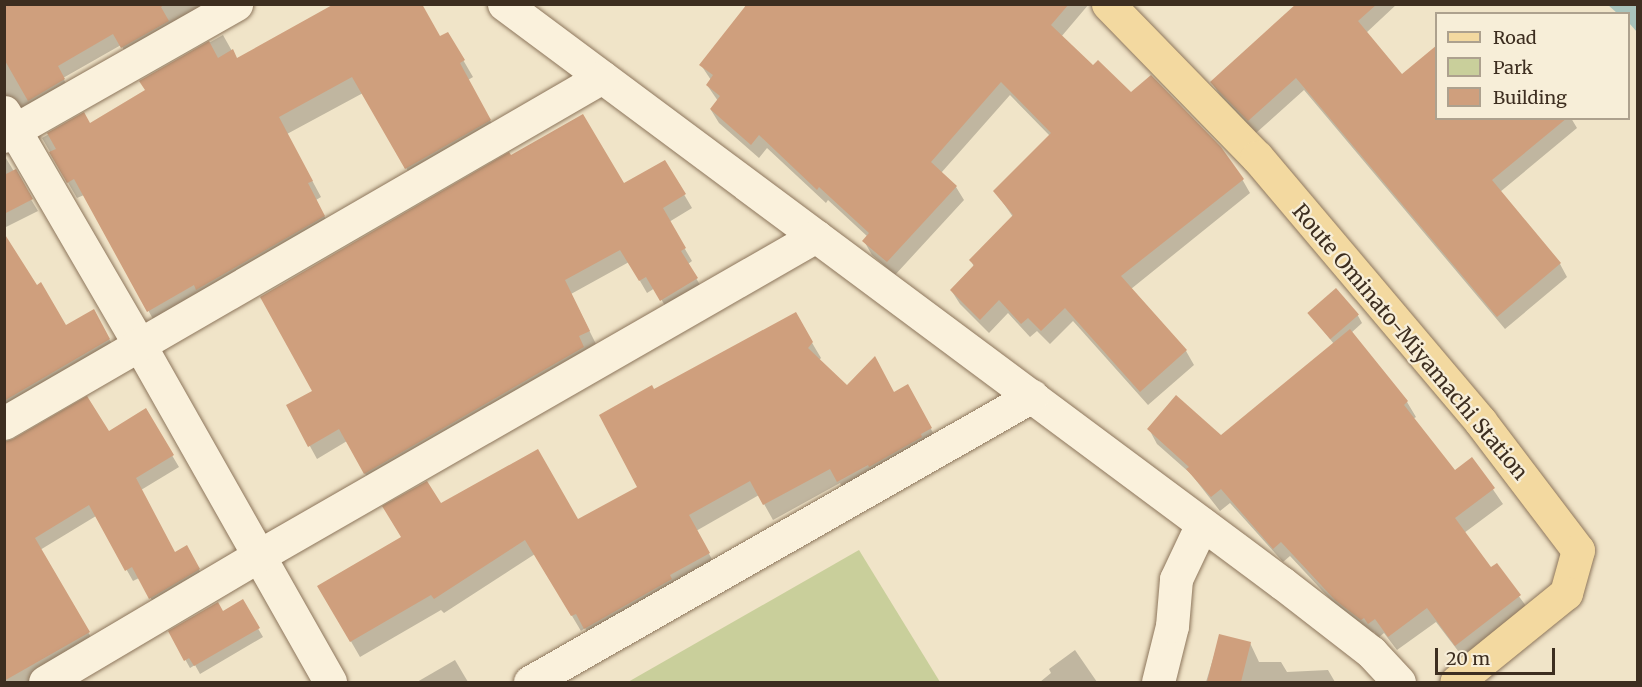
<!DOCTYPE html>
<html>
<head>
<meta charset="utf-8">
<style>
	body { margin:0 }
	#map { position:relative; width:1642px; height:687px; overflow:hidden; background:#f0e4c8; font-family:Merriweather,serif }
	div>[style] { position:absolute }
	.green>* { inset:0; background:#c9cf9b }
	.water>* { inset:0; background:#a9c4bc }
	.shadow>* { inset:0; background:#0003 }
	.building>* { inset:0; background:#cf9f7d; transform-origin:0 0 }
	.roads { filter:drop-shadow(0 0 2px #8d765c) drop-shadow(0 0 2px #8d765c) }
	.minor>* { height:33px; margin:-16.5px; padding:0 16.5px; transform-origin:16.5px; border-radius:16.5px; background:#faf1dc }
	.major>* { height:33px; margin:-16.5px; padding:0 16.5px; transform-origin:16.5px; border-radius:16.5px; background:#f3d9a0 }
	span { translate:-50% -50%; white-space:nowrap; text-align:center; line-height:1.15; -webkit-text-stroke:4.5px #f7eed8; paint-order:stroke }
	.street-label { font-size:21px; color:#3d2e20 }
	.frame { position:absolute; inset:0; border:6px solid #3d2e20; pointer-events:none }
	.legend { position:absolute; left:1435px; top:12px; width:195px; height:108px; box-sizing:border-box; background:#f7eed8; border:2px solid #ada18e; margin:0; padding:8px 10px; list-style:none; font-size:18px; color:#3d2e20 }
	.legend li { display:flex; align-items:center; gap:12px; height:30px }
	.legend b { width:30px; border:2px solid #ada18e }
	.scale { position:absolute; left:1435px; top:648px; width:120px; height:27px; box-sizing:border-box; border:3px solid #3d2e20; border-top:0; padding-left:8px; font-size:18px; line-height:21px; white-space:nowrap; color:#3d2e20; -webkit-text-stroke:4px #f7eed8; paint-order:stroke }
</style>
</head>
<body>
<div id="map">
	<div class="green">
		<div style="clip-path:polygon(859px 550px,940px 682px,628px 682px)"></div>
	</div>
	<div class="water">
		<div style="clip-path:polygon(1608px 5px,1637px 5px,1637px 32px,1629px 23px,1628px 14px,1617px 13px)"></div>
	</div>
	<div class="shadow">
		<div style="clip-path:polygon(4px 4px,224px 4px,129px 58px,121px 45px,63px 78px,71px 92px,29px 115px,21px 107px,4px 106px)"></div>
		<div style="clip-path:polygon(742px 4px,1089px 4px,1061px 37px,1092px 67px,1242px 179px,1250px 193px,1131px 289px,1186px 351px,1194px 365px,1148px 405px,1073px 321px,1050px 344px,1037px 331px,1030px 337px,1008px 313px,989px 333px,960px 304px,951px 290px,974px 267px,971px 260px,1013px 217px,995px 191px,1050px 136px,1010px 95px,941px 173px,956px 187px,964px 200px,895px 275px,872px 255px,864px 241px,868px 237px,828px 200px,826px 203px,767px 148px,759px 158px,719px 123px,711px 110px,718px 101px,707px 85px,711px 80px,701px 65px,747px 8px)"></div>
		<div style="clip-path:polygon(1298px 4px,1397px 4px,1366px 33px,1436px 118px,1571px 118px,1577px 128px,1500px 192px,1560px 264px,1567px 277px,1505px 329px,1304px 90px,1256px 133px,1220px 95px,1212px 83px)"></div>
		<div style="clip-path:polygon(448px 34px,473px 77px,468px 80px,499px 137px,416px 185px,363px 93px,287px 134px,321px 197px,316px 200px,333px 233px,158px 328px,84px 195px,77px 198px,42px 138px,84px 114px,90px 125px,147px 91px,141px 81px,223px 35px,237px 60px,440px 38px)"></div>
		<div style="clip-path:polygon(4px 155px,38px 211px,4px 228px)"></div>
		<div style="clip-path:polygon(511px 157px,624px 185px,665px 162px,692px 208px,669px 222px,692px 261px,688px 264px,704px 292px,669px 313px,655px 288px,647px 293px,629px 262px,571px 294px,596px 344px,372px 486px,347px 441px,317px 459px,288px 406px,314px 391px)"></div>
		<div style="clip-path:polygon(4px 236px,36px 287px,66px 327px,93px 311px,116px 351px,4px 416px)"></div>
		<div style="clip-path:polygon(1309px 313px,1357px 314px,1362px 323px,1351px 333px,1407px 402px,1416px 417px,1413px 419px,1455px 472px,1472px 459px,1503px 504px,1464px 533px,1491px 569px,1496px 565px,1529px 610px,1465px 660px,1436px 622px,1397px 650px,1384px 633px,1378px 638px,1374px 632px,1370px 635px,1345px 615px,1290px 556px,1283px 562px,1230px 503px,1220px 511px,1191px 474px,1157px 444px,1149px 429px,1221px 437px,1334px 344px)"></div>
		<div style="clip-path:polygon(795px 314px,821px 358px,819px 360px,847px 387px,894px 394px,916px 401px,939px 444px,847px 496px,840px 483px,773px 520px,759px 495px,696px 531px,717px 568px,594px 644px,585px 628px,581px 631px,535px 554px,444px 613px,441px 610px,360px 657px,319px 586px,403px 538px,440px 505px,577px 521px,639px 487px,654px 391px)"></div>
		<div style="clip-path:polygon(145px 410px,179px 467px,141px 490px,175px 554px,187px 547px,205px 581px,157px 609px,139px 578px,133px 581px,96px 516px,40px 550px,95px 644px,28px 682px,4px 682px,4px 443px,109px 433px)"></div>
		<div style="clip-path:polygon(242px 601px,263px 637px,200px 674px,195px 665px,190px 668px,170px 632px,223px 612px)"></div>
		<div style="clip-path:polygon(1220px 636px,1250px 643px,1259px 662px,1281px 662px,1287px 672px,1328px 670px,1335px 682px,1206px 682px)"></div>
		<div style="clip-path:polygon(1075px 650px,1097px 682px,1040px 682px,1051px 673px,1049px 669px)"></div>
		<div style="clip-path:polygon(455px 660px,468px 682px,417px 682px)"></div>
	</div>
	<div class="building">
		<div style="clip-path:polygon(4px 4px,165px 4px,161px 7px,169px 21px,121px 48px,113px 34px,58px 66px,65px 79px,28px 101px,4px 59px)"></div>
		<div style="clip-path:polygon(334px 4px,422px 4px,440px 36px,448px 32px,465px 60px,460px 63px,491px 120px,405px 169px,352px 77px,279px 117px,313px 181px,308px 183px,325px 216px,196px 290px,194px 285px,147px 312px,74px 179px,67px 183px,49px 152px,56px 149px,47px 133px,84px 112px,90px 123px,145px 90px,139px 81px,209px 41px,218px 58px,233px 49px,237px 58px)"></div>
		<div style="clip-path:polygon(747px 4px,1069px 4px,1051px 25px,1093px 65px,1098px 60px,1131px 92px,1151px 75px,1221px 147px,1244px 179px,1121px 276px,1187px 350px,1140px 392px,1065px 308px,1041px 331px,1028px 318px,1021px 324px,999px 300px,980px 320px,950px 290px,974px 265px,969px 260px,1013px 215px,993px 191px,1051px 133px,1001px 82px,931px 162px,957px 186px,887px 262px,862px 241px,869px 233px,819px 187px,817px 190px,759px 135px,751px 145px,710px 109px,720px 96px,706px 85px,713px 75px,699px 65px)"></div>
		<div style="clip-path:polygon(1296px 4px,1377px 4px,1358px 21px,1402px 74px,1437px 45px,1437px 118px,1567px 118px,1492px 180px,1561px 263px,1497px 317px,1296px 78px,1248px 121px,1210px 82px)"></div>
		<div style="clip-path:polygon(583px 114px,624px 183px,665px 160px,686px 194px,663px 208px,686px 248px,681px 251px,698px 278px,660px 301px,646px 277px,639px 281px,620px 250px,565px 280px,590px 331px,579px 336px,584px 347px,364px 474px,339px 429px,308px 447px,286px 405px,312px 391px,260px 297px,509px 152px,511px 155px)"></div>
		<div style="clip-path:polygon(16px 169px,33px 199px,4px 214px,4px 175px)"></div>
		<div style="clip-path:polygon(4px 233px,37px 285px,41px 282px,66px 325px,94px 309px,110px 339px,4px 401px)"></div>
		<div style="left:1336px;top:288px;width:35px;height:38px;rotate:49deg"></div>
		<div style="clip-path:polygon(796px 312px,813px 342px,808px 348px,847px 385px,875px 356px,894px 392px,908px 384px,932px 428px,921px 434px,922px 437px,869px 467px,868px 465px,837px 482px,830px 469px,763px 505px,750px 481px,689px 515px,710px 553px,670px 575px,672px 579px,584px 629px,576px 614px,571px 616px,525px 540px,434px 599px,431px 595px,350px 642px,317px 586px,401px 537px,382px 506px,427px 481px,441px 503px,538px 449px,578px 519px,637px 487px,599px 415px,652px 385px,654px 389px)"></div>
		<div style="clip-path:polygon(1350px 329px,1408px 401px,1404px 405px,1455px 470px,1472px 457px,1495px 488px,1455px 518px,1491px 567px,1497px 563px,1521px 595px,1455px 646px,1427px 608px,1388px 637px,1375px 619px,1368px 624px,1364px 618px,1361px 620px,1335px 600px,1281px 542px,1273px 549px,1221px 489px,1211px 497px,1186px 469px,1189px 467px,1147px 429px,1176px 395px,1221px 435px)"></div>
		<div style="clip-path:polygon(87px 396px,109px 431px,146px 408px,174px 455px,136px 478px,175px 552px,187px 545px,200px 569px,149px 599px,132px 567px,125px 571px,89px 505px,35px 538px,90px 632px,4px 681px,4px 442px,13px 439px)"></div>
		<div style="clip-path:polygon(243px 599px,260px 628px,194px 666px,189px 658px,184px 661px,168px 631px,218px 602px,223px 611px)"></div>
		<div style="clip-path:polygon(1219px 634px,1251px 642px,1241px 682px,1207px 682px)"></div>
	</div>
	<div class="roads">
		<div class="minor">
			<div style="left:504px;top:4px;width:970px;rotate:36.66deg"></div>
			<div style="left:1282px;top:583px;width:113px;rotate:37.8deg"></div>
			<div style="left:1371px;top:652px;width:41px;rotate:47deg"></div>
			<div style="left:4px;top:112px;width:268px;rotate:59.8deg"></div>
			<div style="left:139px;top:344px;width:388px;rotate:60.5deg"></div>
			<div style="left:4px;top:136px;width:267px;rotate:-29.6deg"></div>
			<div style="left:4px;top:423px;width:691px;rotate:-30.05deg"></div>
			<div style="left:45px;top:682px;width:250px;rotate:-30.6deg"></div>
			<div style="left:260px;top:555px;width:641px;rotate:-29.84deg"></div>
			<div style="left:530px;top:682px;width:578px;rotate:-29.67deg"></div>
			<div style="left:1158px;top:682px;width:58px;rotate:-76deg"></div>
			<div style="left:1172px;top:626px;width:47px;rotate:-85.1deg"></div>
			<div style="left:1176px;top:579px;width:61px;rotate:-64.7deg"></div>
		</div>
		<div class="major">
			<div style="left:1108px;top:4px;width:214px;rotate:45.8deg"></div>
			<div style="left:1257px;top:157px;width:346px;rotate:49.8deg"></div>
			<div style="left:1480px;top:421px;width:162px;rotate:52.8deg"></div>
			<div style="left:1578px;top:550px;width:45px;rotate:105.6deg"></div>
			<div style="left:1566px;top:593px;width:141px;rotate:141deg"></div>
		</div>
	</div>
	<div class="street-label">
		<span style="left:1410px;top:342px;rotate:50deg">Route Ominato-Miyamachi Station</span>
	</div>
	<div class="frame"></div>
	<ul class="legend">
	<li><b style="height:8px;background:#f3d9a0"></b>Road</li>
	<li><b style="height:16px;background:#c9cf9b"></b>Park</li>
	<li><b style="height:16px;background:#cf9f7d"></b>Building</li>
	</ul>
	<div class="scale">20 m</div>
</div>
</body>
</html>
